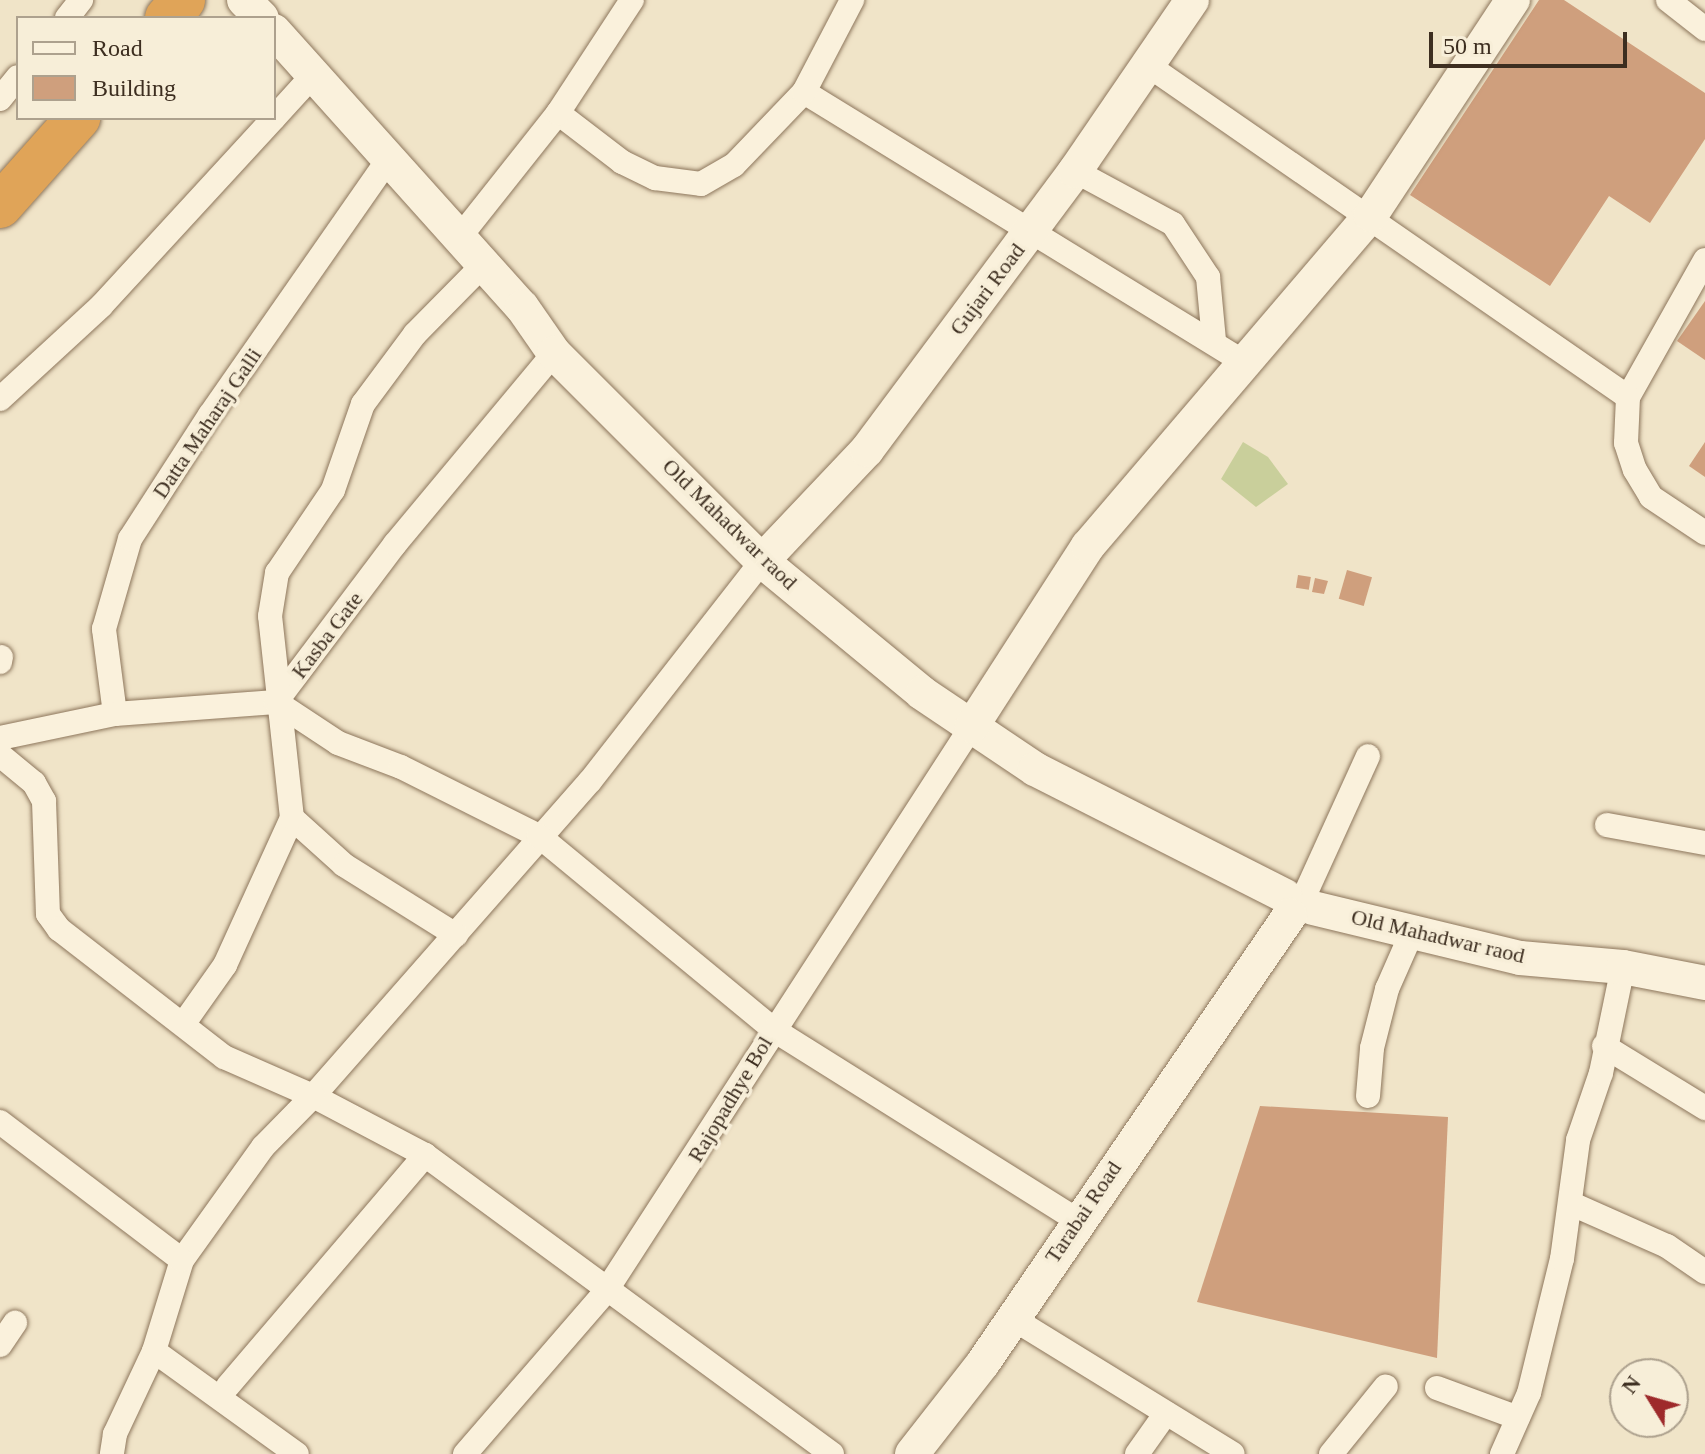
<!DOCTYPE html>
<html>
<head>
<meta charset="utf-8">
<style>
	body { margin:0 }
	#map { position:relative; width:1705px; height:1454px; overflow:hidden; background:#f0e4c8; font-family:Georgia,serif }
	div>[style] { position:absolute }
	.green>* { inset:0; background:#c9cf9b }
	.building>* { inset:0; background:#cf9f7d; transform-origin:0 0 }
	.roads { filter:drop-shadow(0 0 2px #8d765c) drop-shadow(0 0 2px #8d765c) }
	.street>* { height:24px; margin:-12px; padding:0 12px; transform-origin:12px; border-radius:12px; background:#faf1dc }
	.secondary>* { height:34px; margin:-17px; padding:0 17px; transform-origin:17px; border-radius:17px; background:#faf1dc }
	.highway>* { height:44px; margin:-22px; padding:0 22px; transform-origin:22px; border-radius:22px; background:#e0a458 }
	span { translate:-50% -50%; white-space:nowrap; text-align:center; line-height:1.15; -webkit-text-stroke:7px #f7eed8; paint-order:stroke }
	.street-label { font-size:22px; color:#3d2e20 }
	.legend { position:absolute; left:16px; top:16px; width:260px; height:104px; box-sizing:border-box; background:#f7eed8; border:2px solid #ada18e; margin:0; padding:10px 14px; list-style:none; font-size:24px; color:#3d2e20 }
	.legend li { display:flex; align-items:center; gap:16px; height:40px }
	.legend b { width:40px; border:2px solid #ada18e }
	.north { position:absolute; left:1609px; top:1358px; width:80px; height:80px; box-sizing:border-box; background:#f7eed8; border:2px solid #ada18e; border-radius:50%; rotate:307deg; font-size:22px; font-weight:700; line-height:32px; text-align:center; color:#3d2e20 }
	.north::after { content:''; display:block; margin:auto; width:28px; height:36px; background:#9e2a2b; clip-path:polygon(50% 0,100% 100%,50% 72%,0 100%) }
	.scale { position:absolute; left:1429px; top:32px; width:198px; height:36px; box-sizing:border-box; border:4px solid #3d2e20; border-top:0; padding-left:10px; font-size:24px; line-height:28px; white-space:nowrap; color:#3d2e20; -webkit-text-stroke:6px #f7eed8; paint-order:stroke }
</style>
</head>
<body>
<div id="map">
	<div class="green">
		<div style="clip-path:polygon(1243px 442px,1268px 457px,1288px 484px,1256px 507px,1221px 479px)"></div>
	</div>
	<div class="building">
		<div style="clip-path:polygon(1539px 0,1564px 0,1705px 93px,1705px 139px,1650px 223px,1609px 196px,1550px 286px,1410px 195px)"></div>
		<div style="clip-path:polygon(1705px 301px,1705px 360px,1677px 341px)"></div>
		<div style="clip-path:polygon(1705px 442px,1705px 477px,1689px 466px)"></div>
		<div style="left:1347px;top:570px;width:26px;height:30px;rotate:16deg"></div>
		<div style="left:1298px;top:575px;width:13px;height:13px;rotate:9deg"></div>
		<div style="clip-path:polygon(1315px 578px,1328px 581px,1324px 594px,1312px 592px)"></div>
		<div style="clip-path:polygon(1260px 1106px,1448px 1117px,1437px 1358px,1197px 1302px)"></div>
	</div>
	<div class="roads">
		<div class="street">
			<div style="left:1668px;top:0;width:47px;rotate:38.1deg"></div>
			<div style="left:67px;top:18px;width:23px;rotate:-52deg"></div>
			<div style="left:1149px;top:66px;width:582px;rotate:34.65deg"></div>
			<div style="left:804px;top:92px;width:514px;rotate:31.56deg"></div>
			<div style="left:0;top:99px;width:28px;rotate:-51deg"></div>
			<div style="left:558px;top:113px;width:81px;rotate:37.4deg"></div>
			<div style="left:622px;top:162px;width:37px;rotate:26deg"></div>
			<div style="left:655px;top:178px;width:46px;rotate:7.4deg"></div>
			<div style="left:701px;top:184px;width:38px;rotate:-30deg"></div>
			<div style="left:734px;top:165px;width:101px;rotate:-46.2deg"></div>
			<div style="left:804px;top:92px;width:104px;rotate:-62.4deg"></div>
			<div style="left:274px;top:118px;width:61px;rotate:-47.7deg"></div>
			<div style="left:1075px;top:171px;width:111px;rotate:28.4deg"></div>
			<div style="left:1173px;top:224px;width:64px;rotate:56.6deg"></div>
			<div style="left:1208px;top:277px;width:63px;rotate:84.6deg"></div>
			<div style="left:459px;top:238px;width:159px;rotate:-51.6deg"></div>
			<div style="left:558px;top:113px;width:135px;rotate:-56.8deg"></div>
			<div style="left:1705px;top:260px;width:157px;rotate:119.3deg"></div>
			<div style="left:1628px;top:397px;width:46px;rotate:92.5deg"></div>
			<div style="left:1626px;top:443px;width:28px;rotate:72deg"></div>
			<div style="left:1635px;top:470px;width:31px;rotate:59deg"></div>
			<div style="left:1651px;top:497px;width:65px;rotate:33.7deg"></div>
			<div style="left:0;top:399px;width:137px;rotate:-42.6deg"></div>
			<div style="left:101px;top:306px;width:255px;rotate:-47.4deg"></div>
			<div style="left:762px;top:561px;width:279px;rotate:128deg"></div>
			<div style="left:590px;top:781px;width:419px;rotate:131.3deg"></div>
			<div style="left:313px;top:1096px;width:127px;rotate:27.8deg"></div>
			<div style="left:425px;top:1155px;width:505px;rotate:36.3deg"></div>
			<div style="left:0;top:662px;width:5px;rotate:-79deg"></div>
			<div style="left:276px;top:702px;width:74px;rotate:33.5deg"></div>
			<div style="left:338px;top:743px;width:67px;rotate:20.9deg"></div>
			<div style="left:401px;top:767px;width:154px;rotate:26.6deg"></div>
			<div style="left:539px;top:836px;width:305px;rotate:39.5deg"></div>
			<div style="left:774px;top:1030px;width:358px;rotate:32.1deg"></div>
			<div style="left:115px;top:714px;width:86px;rotate:-97.4deg"></div>
			<div style="left:104px;top:629px;width:94px;rotate:-73.9deg"></div>
			<div style="left:130px;top:539px;width:148px;rotate:-57.2deg"></div>
			<div style="left:210px;top:415px;width:310px;rotate:-55.1deg"></div>
			<div style="left:0;top:738px;width:117px;rotate:-11.8deg"></div>
			<div style="left:115px;top:714px;width:161px;rotate:-4.3deg"></div>
			<div style="left:276px;top:702px;width:198px;rotate:-53deg"></div>
			<div style="left:395px;top:544px;width:249px;rotate:-50.2deg"></div>
			<div style="left:0;top:755px;width:44px;rotate:39.5deg"></div>
			<div style="left:34px;top:783px;width:21px;rotate:61deg"></div>
			<div style="left:44px;top:801px;width:113px;rotate:88deg"></div>
			<div style="left:48px;top:914px;width:19px;rotate:54deg"></div>
			<div style="left:59px;top:929px;width:209px;rotate:37.8deg"></div>
			<div style="left:224px;top:1057px;width:97px;rotate:23.7deg"></div>
			<div style="left:313px;top:1096px;width:71px;rotate:134.4deg"></div>
			<div style="left:263px;top:1147px;width:139px;rotate:125.6deg"></div>
			<div style="left:182px;top:1260px;width:95px;rotate:107.1deg"></div>
			<div style="left:154px;top:1351px;width:92px;rotate:115.2deg"></div>
			<div style="left:115px;top:1434px;width:20px;rotate:99deg"></div>
			<div style="left:292px;top:818px;width:70px;rotate:42.1deg"></div>
			<div style="left:344px;top:865px;width:132px;rotate:32deg"></div>
			<div style="left:1607px;top:825px;width:100px;rotate:10.4deg"></div>
			<div style="left:1307px;top:890px;width:147px;rotate:-65.5deg"></div>
			<div style="left:184px;top:1023px;width:71px;rotate:-54.7deg"></div>
			<div style="left:225px;top:965px;width:162px;rotate:-65.5deg"></div>
			<div style="left:292px;top:818px;width:203px;rotate:-96.2deg"></div>
			<div style="left:270px;top:616px;width:44px;rotate:-80.8deg"></div>
			<div style="left:277px;top:573px;width:100px;rotate:-56deg"></div>
			<div style="left:333px;top:490px;width:91px;rotate:-70.8deg"></div>
			<div style="left:363px;top:404px;width:87px;rotate:-53.4deg"></div>
			<div style="left:415px;top:334px;width:97px;rotate:-45.4deg"></div>
			<div style="left:1604px;top:1046px;width:119px;rotate:31.5deg"></div>
			<div style="left:1368px;top:1096px;width:48px;rotate:-85.2deg"></div>
			<div style="left:1372px;top:1048px;width:61px;rotate:-75.7deg"></div>
			<div style="left:1387px;top:989px;width:64px;rotate:-66.2deg"></div>
			<div style="left:0;top:1122px;width:228px;rotate:37.2deg"></div>
			<div style="left:1572px;top:1204px;width:104px;rotate:23.9deg"></div>
			<div style="left:1667px;top:1246px;width:46px;rotate:34.4deg"></div>
			<div style="left:1012px;top:1318px;width:259px;rotate:31.6deg"></div>
			<div style="left:0;top:1345px;width:27px;rotate:-56deg"></div>
			<div style="left:154px;top:1351px;width:176px;rotate:35.8deg"></div>
			<div style="left:228px;top:1386px;width:304px;rotate:-49.5deg"></div>
			<div style="left:1437px;top:1388px;width:86px;rotate:20.3deg"></div>
			<div style="left:465px;top:1454px;width:216px;rotate:-49.1deg"></div>
			<div style="left:606px;top:1291px;width:673px;rotate:-57.07deg"></div>
			<div style="left:1137px;top:1454px;width:50px;rotate:-54.7deg"></div>
			<div style="left:1331px;top:1454px;width:87px;rotate:-51deg"></div>
			<div style="left:1502px;top:1454px;width:67px;rotate:-66.1deg"></div>
			<div style="left:1529px;top:1393px;width:138px;rotate:-76.2deg"></div>
			<div style="left:1562px;top:1259px;width:120px;rotate:-82.3deg"></div>
			<div style="left:1578px;top:1140px;width:71px;rotate:-71.1deg"></div>
			<div style="left:1601px;top:1073px;width:108px;rotate:-78.3deg"></div>
		</div>
		<div class="secondary">
			<div style="left:244px;top:0;width:25px;rotate:45deg"></div>
			<div style="left:274px;top:31px;width:371px;rotate:48.1deg"></div>
			<div style="left:522px;top:307px;width:56px;rotate:55.2deg"></div>
			<div style="left:554px;top:353px;width:294px;rotate:45deg"></div>
			<div style="left:762px;top:561px;width:207px;rotate:39.5deg"></div>
			<div style="left:922px;top:693px;width:136px;rotate:33.9deg"></div>
			<div style="left:1035px;top:769px;width:280px;rotate:26.9deg"></div>
			<div style="left:762px;top:561px;width:153px;rotate:-46.6deg"></div>
			<div style="left:867px;top:450px;width:348px;rotate:-53.3deg"></div>
			<div style="left:1075px;top:171px;width:207px;rotate:-55.6deg"></div>
			<div style="left:972px;top:726px;width:214px;rotate:-57.2deg"></div>
			<div style="left:1088px;top:546px;width:435px;rotate:-49.5deg"></div>
			<div style="left:1371px;top:215px;width:258px;rotate:-56.6deg"></div>
			<div style="left:1313px;top:908px;width:213px;rotate:13.6deg"></div>
			<div style="left:1520px;top:958px;width:103px;rotate:5deg"></div>
			<div style="left:1623px;top:967px;width:84px;rotate:11deg"></div>
			<div style="left:912px;top:1454px;width:115px;rotate:-52deg"></div>
			<div style="left:983px;top:1363px;width:543px;rotate:-55.58deg"></div>
		</div>
		<div class="highway">
			<div style="left:167px;top:18px;width:24px;rotate:-48deg"></div>
			<div style="left:0;top:206px;width:118px;rotate:-48.4deg"></div>
		</div>
	</div>
	<div class="street-label">
		<span style="left:987px;top:289px;rotate:-53deg">Gujari Road</span>
		<span style="left:207px;top:423px;rotate:-56deg">Datta Maharaj Galli</span>
		<span style="left:730px;top:524px;rotate:44deg">Old Mahadwar raod</span>
		<span style="left:327px;top:635px;rotate:-53deg">Kasba Gate</span>
		<span style="left:1438px;top:936px;rotate:13deg">Old Mahadwar raod</span>
		<span style="left:730px;top:1099px;rotate:-59deg">Rajopadhye Bol</span>
		<span style="left:1083px;top:1212px;rotate:-56deg">Tarabai Road</span>
	</div>
	<ul class="legend">
	<li><b style="height:10px;background:#faf1dc"></b>Road</li>
	<li><b style="height:22px;background:#cf9f7d"></b>Building</li>
	</ul>
	<div class="north">N</div>
	<div class="scale">50 m</div>
</div>
</body>
</html>
